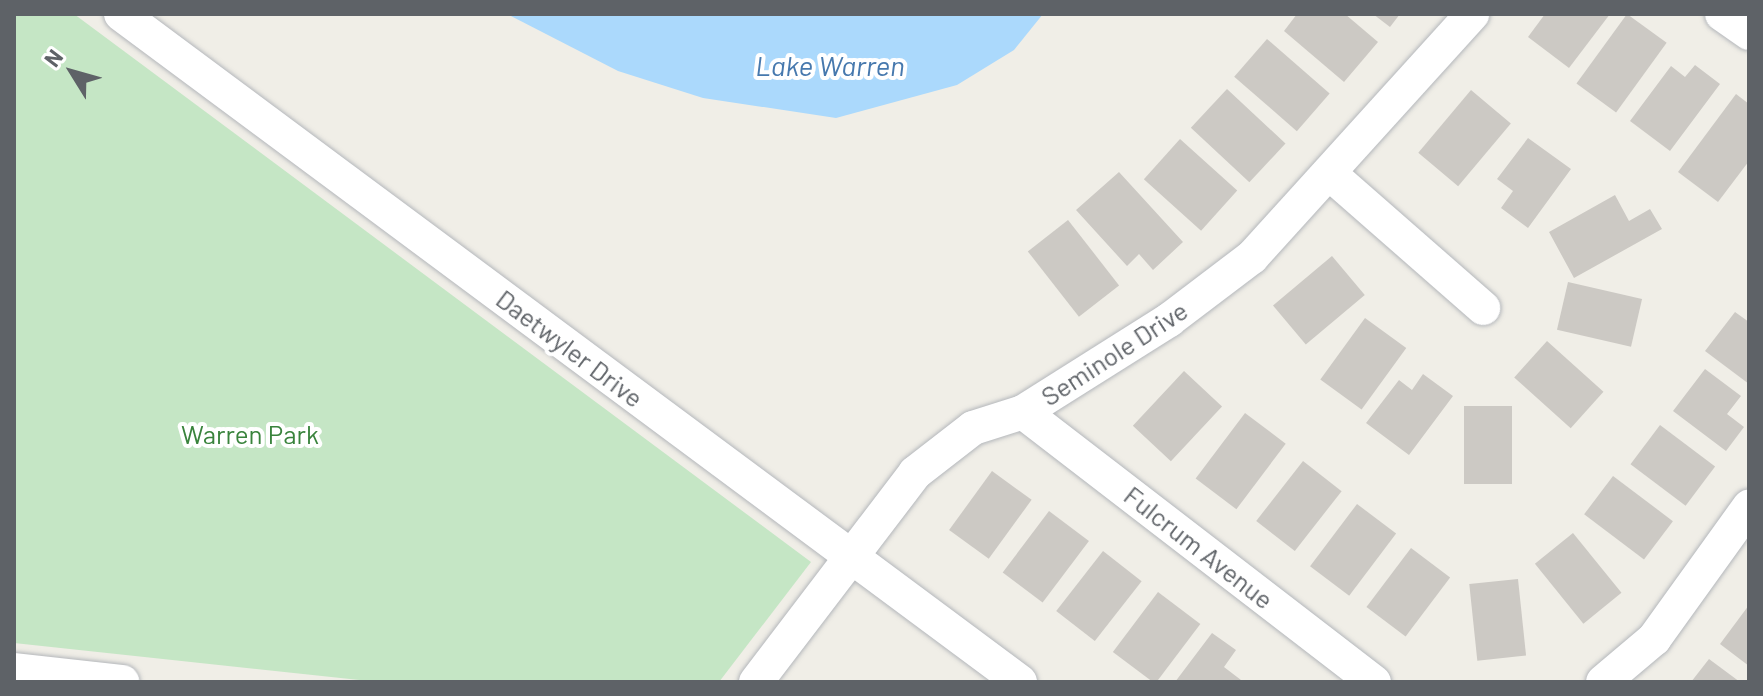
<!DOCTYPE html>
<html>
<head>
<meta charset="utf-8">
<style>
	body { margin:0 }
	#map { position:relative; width:1763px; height:696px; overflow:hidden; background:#f0eee7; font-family:Barlow,sans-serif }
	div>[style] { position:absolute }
	.green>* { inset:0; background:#c5e6c5 }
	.water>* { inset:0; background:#abd9fc }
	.building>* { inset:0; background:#ccc9c4; transform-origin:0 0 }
	.roads { filter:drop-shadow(0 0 2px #b4b7bb) drop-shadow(0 0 2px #b4b7bb) }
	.minor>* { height:34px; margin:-17px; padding:0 17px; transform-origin:17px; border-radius:17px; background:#fff }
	span { translate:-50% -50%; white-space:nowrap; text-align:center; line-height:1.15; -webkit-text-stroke:8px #fff; paint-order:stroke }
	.street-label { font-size:26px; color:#5e6267 }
	.park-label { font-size:26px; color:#39833c }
	.water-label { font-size:28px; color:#4779ae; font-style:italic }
	.frame { position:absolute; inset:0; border:16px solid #5e6267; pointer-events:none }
	.north { position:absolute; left:32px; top:32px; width:80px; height:80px; -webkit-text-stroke:6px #fff; paint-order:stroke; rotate:307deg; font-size:22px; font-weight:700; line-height:32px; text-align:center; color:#5e6267 }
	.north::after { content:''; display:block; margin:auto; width:28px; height:36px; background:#5e6267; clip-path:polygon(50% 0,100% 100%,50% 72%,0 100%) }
</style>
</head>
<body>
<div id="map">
	<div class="green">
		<div style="clip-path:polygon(14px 14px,74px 14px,811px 562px,719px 682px,378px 682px,14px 643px)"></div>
	</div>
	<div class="water">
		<div style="clip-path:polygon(507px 14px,1043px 14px,1014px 50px,957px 85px,836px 118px,703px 98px,618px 71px)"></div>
	</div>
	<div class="building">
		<div style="clip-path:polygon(1297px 14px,1345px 14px,1378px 42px,1344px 82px,1284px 31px)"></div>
		<div style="clip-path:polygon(1373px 14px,1400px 14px,1390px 27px)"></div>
		<div style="clip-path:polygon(1545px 14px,1610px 14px,1569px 68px,1528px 37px)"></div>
		<div style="left:1627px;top:14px;width:49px;height:86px;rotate:36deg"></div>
		<div style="left:1267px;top:39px;width:83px;height:50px;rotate:41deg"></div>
		<div style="clip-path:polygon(1695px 65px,1720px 84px,1670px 151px,1630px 121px,1671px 66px,1685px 77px)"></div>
		<div style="left:1227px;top:89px;width:80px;height:53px;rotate:43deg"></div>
		<div style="left:1471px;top:90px;width:52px;height:82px;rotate:40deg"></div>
		<div style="clip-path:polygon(1736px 94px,1749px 104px,1749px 161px,1718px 202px,1678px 172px)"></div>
		<div style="clip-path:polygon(1528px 138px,1571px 169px,1528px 228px,1501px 208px,1513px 191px,1497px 179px)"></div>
		<div style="left:1180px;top:139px;width:77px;height:54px;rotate:42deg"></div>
		<div style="clip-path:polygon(1119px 172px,1183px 242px,1153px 270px,1139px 254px,1127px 266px,1076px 210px)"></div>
		<div style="clip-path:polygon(1615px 195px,1629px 221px,1650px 209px,1662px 229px,1574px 278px,1549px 232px)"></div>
		<div style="left:1068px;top:220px;width:83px;height:51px;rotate:52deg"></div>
		<div style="left:1332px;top:256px;width:51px;height:77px;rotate:50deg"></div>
		<div style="left:1568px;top:282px;width:76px;height:49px;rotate:13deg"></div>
		<div style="clip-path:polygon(1735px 312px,1749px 322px,1749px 384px,1705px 351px)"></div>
		<div style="left:1365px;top:318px;width:51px;height:76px;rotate:36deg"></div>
		<div style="left:1547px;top:341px;width:76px;height:49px;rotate:42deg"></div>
		<div style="clip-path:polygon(1705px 369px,1741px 396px,1727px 414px,1744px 427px,1726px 451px,1673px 411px)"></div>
		<div style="left:1184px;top:371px;width:52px;height:75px;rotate:43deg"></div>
		<div style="clip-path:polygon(1423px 374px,1453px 396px,1409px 455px,1366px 423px,1399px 380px,1412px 390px)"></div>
		<div style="left:1464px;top:406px;width:48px;height:78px"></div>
		<div style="left:1245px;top:413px;width:51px;height:82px;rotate:37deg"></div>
		<div style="left:1660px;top:425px;width:69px;height:49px;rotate:37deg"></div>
		<div style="left:1303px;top:461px;width:49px;height:76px;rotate:38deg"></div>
		<div style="left:992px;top:471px;width:49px;height:73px;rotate:36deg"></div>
		<div style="left:1613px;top:476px;width:75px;height:48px;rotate:37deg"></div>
		<div style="left:1357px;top:504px;width:49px;height:78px;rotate:37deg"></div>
		<div style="left:1049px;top:511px;width:50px;height:77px;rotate:37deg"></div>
		<div style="left:1573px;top:533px;width:77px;height:49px;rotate:51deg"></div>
		<div style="left:1411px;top:548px;width:49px;height:74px;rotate:37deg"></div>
		<div style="left:1103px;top:551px;width:49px;height:76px;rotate:38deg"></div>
		<div style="left:1518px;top:579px;width:77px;height:49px;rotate:84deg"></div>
		<div style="left:1158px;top:592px;width:53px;height:75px;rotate:37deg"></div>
		<div style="clip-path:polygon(1749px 605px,1749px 666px,1720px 644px)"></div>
		<div style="clip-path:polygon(1212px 633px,1236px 650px,1224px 667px,1241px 680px,1175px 682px)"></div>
		<div style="clip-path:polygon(1709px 659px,1740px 682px,1691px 682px)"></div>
	</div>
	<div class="roads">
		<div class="minor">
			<div style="left:121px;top:14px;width:1120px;rotate:36.61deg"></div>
			<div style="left:1722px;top:14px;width:33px;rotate:35deg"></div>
			<div style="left:1329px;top:173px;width:205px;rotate:41.2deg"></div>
			<div style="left:1023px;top:412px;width:443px;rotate:37.6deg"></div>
			<div style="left:14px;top:670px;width:109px;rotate:6.3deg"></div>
			<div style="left:756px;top:682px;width:263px;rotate:-52.7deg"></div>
			<div style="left:915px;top:473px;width:73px;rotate:-37.8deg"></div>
			<div style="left:973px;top:428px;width:52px;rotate:-17.7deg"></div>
			<div style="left:1023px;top:412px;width:173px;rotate:-32.2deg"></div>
			<div style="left:1169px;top:320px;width:104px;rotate:-37.2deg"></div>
			<div style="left:1252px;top:257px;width:328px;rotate:-47.8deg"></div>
			<div style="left:1603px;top:682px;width:67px;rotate:-40.1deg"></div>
			<div style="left:1654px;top:639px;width:163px;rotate:-54.3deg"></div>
		</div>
	</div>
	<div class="street-label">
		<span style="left:570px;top:348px;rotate:37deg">Daetwyler Drive</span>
		<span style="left:1114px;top:353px;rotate:-33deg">Seminole Drive</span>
		<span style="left:1199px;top:547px;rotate:38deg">Fulcrum Avenue</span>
	</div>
	<div class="park-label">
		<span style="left:250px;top:434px">Warren Park</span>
	</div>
	<div class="water-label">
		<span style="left:830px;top:65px">Lake Warren</span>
	</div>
	<div class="frame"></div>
	<div class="north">N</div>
</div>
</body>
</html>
